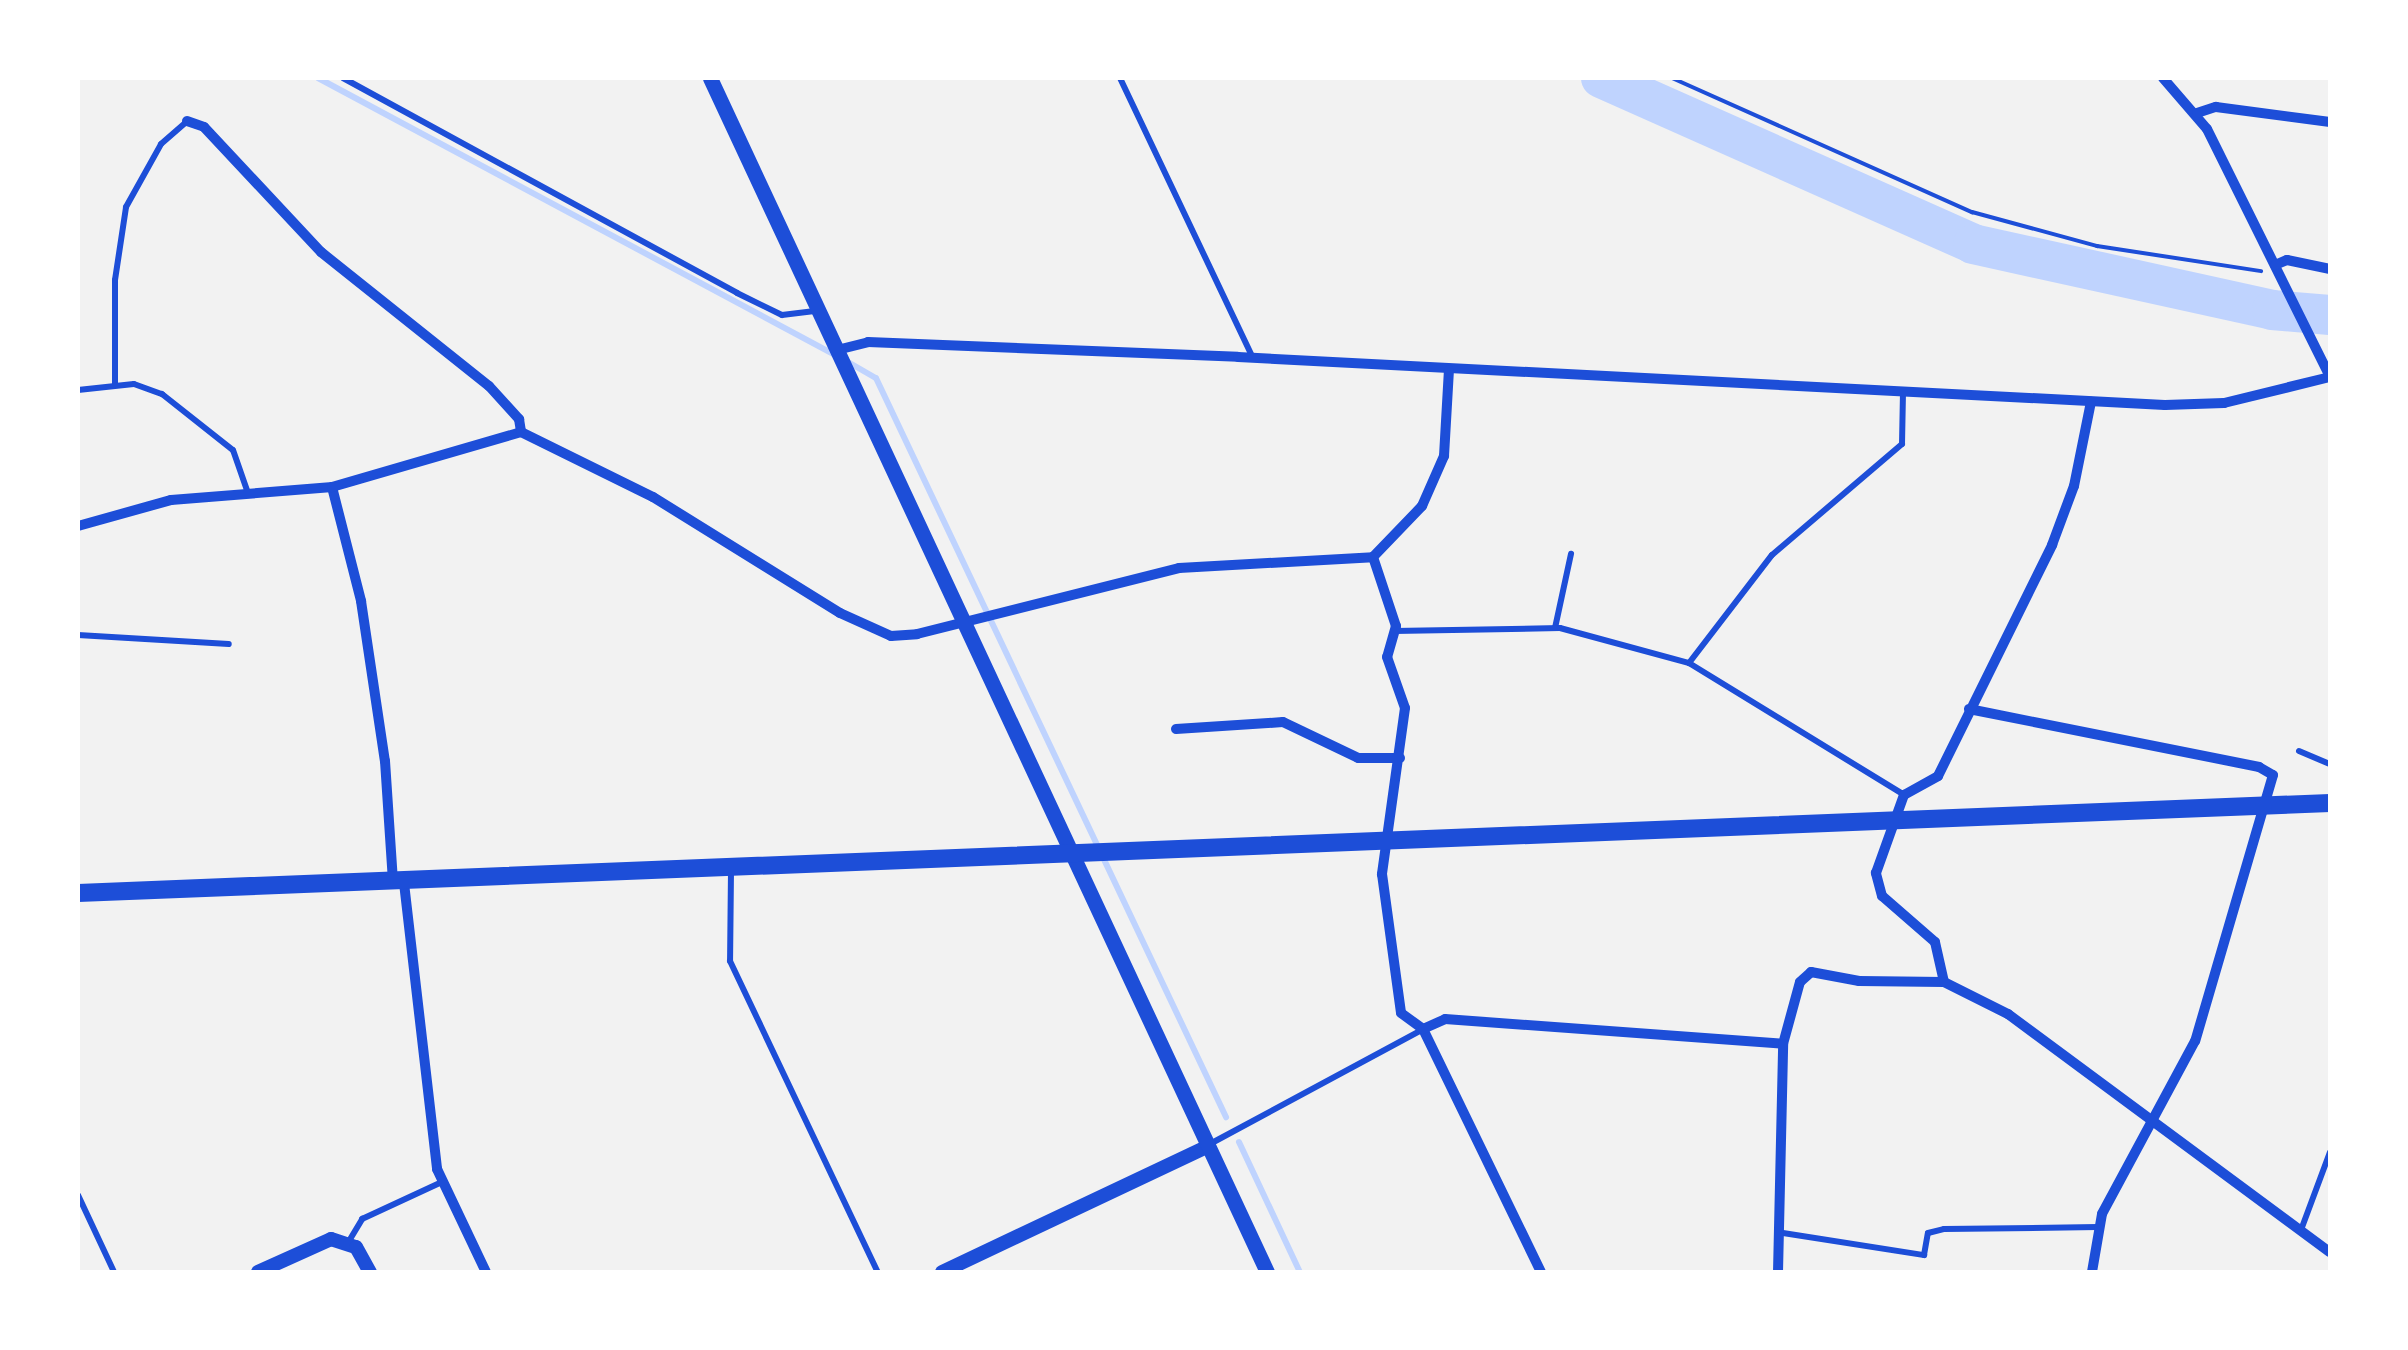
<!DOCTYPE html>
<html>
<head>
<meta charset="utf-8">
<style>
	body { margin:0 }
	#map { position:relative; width:2408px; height:1350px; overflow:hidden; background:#f2f2f2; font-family:"Public Sans",sans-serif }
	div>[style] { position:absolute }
	.stream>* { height:6px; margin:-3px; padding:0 3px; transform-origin:3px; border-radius:3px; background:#bfd3fe }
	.river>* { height:40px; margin:-20px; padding:0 20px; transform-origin:20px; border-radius:20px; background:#bfd3fe }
	.path>* { height:4px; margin:-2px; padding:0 2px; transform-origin:2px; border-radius:2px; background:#1d4ed8 }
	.service>* { height:6px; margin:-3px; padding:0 3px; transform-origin:3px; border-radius:3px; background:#1d4ed8 }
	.minor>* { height:10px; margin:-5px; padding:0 5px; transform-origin:5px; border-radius:5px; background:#1d4ed8 }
	.tertiary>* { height:14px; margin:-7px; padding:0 7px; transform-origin:7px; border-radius:7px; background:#1d4ed8 }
	.secondary>* { height:15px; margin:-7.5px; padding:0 7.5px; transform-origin:7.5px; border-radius:7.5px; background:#1d4ed8 }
	.primary>* { height:18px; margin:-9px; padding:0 9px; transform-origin:9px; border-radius:9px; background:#1d4ed8 }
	span { translate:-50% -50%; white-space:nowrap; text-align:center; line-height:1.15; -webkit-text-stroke:10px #fff; paint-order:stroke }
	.frame { position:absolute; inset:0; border:80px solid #fff; pointer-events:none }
</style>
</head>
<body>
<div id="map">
	<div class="stream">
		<div style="left:318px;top:78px;width:589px;rotate:28.18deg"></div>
		<div style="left:848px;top:362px;width:32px;rotate:30deg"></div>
		<div style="left:876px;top:378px;width:818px;rotate:64.66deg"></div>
		<div style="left:1239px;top:1142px;width:144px;rotate:64.9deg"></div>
	</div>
	<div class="river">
		<div style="left:1601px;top:78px;width:407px;rotate:24deg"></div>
		<div style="left:1973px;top:244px;width:306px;rotate:12.4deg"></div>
		<div style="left:2272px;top:310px;width:58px;rotate:4.9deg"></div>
	</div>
	<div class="path">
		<div style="left:1672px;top:78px;width:329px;rotate:24.1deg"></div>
		<div style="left:1972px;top:212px;width:130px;rotate:15.2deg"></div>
		<div style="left:2097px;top:246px;width:166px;rotate:8.7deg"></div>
	</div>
	<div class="service">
		<div style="left:343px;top:78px;width:449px;rotate:28.6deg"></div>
		<div style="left:737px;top:293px;width:50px;rotate:26.1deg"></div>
		<div style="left:782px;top:315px;width:35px;rotate:-7deg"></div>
		<div style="left:1120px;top:78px;width:308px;rotate:64.6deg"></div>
		<div style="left:115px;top:384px;width:104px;rotate:-90deg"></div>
		<div style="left:115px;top:280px;width:74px;rotate:-81.4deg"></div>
		<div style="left:126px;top:207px;width:72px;rotate:-60.9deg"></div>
		<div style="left:161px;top:144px;width:35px;rotate:-41deg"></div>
		<div style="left:78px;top:390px;width:56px;rotate:-6.1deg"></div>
		<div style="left:134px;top:384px;width:30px;rotate:20deg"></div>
		<div style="left:162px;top:394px;width:90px;rotate:38.3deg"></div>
		<div style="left:233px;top:450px;width:46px;rotate:70.8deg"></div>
		<div style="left:1555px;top:628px;width:76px;rotate:-77.8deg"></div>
		<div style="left:1394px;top:631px;width:166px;rotate:-1deg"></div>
		<div style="left:1560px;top:628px;width:134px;rotate:15.2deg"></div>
		<div style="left:1689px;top:663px;width:251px;rotate:31.5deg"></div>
		<div style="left:78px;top:635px;width:151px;rotate:3.4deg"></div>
		<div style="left:1689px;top:663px;width:136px;rotate:-52.5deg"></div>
		<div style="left:1772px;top:555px;width:171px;rotate:-40.5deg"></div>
		<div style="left:1902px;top:444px;width:52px;rotate:-88.9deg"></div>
		<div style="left:2299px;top:751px;width:34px;rotate:23deg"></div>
		<div style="left:731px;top:871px;width:90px;rotate:90.6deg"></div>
		<div style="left:730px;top:961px;width:344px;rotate:64.6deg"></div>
		<div style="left:1208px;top:1145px;width:244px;rotate:-28.3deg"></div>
		<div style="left:78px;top:1195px;width:85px;rotate:64.9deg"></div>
		<div style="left:2301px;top:1230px;width:83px;rotate:-69.6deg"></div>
		<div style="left:1783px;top:1233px;width:143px;rotate:8.9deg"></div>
		<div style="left:1924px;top:1255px;width:22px;rotate:-80deg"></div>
		<div style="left:1928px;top:1233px;width:16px;rotate:-14deg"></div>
		<div style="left:1944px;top:1229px;width:154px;rotate:-0.7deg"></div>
		<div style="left:349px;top:1241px;width:26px;rotate:-59deg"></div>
		<div style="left:362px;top:1219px;width:88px;rotate:-24.8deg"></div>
	</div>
	<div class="minor">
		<div style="left:2163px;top:78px;width:67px;rotate:49.2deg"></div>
		<div style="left:2207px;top:129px;width:277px;rotate:63.6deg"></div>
		<div style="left:2197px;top:113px;width:20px;rotate:-18deg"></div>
		<div style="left:2216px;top:107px;width:115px;rotate:7.5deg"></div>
		<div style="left:187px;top:121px;width:18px;rotate:19deg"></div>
		<div style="left:204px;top:127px;width:171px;rotate:46.9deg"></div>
		<div style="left:321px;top:252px;width:215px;rotate:38.6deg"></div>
		<div style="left:489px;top:386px;width:45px;rotate:47.7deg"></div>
		<div style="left:519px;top:419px;width:13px;rotate:81deg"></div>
		<div style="left:2275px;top:265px;width:13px;rotate:-23deg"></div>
		<div style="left:2287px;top:260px;width:44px;rotate:11.8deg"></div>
		<div style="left:837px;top:350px;width:32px;rotate:-14deg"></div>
		<div style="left:868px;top:342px;width:370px;rotate:2.3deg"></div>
		<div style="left:1238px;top:357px;width:928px;rotate:2.96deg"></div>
		<div style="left:2165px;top:405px;width:59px;rotate:-1.9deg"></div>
		<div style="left:2224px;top:403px;width:109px;rotate:-13.8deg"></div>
		<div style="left:332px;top:487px;width:118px;rotate:75.7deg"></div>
		<div style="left:361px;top:601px;width:162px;rotate:81.5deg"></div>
		<div style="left:385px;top:761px;width:121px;rotate:86.2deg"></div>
		<div style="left:78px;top:526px;width:97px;rotate:-15.6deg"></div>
		<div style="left:171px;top:500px;width:162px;rotate:-4.6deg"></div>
		<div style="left:332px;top:487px;width:197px;rotate:-16.2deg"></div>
		<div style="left:521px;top:432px;width:147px;rotate:26.2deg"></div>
		<div style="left:653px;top:497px;width:220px;rotate:31.8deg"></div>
		<div style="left:840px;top:613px;width:56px;rotate:24.3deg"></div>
		<div style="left:891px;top:636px;width:26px;rotate:-4deg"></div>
		<div style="left:917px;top:634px;width:270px;rotate:-14.1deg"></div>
		<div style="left:1179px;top:568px;width:194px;rotate:-3.2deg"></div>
		<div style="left:1373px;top:557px;width:71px;rotate:-46.1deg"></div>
		<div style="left:1422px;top:506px;width:55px;rotate:-66.3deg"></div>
		<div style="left:1444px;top:456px;width:86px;rotate:-86.7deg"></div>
		<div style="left:1373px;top:557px;width:73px;rotate:71.6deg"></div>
		<div style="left:1396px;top:626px;width:32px;rotate:106deg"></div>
		<div style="left:1387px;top:657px;width:54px;rotate:70.6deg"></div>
		<div style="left:1405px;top:708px;width:168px;rotate:97.9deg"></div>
		<div style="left:1382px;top:874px;width:140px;rotate:82.2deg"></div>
		<div style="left:1401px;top:1013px;width:27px;rotate:36deg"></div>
		<div style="left:1423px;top:1029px;width:270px;rotate:64.1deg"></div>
		<div style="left:1969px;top:709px;width:296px;rotate:11.3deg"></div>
		<div style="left:2259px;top:767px;width:16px;rotate:30deg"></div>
		<div style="left:2273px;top:775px;width:277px;rotate:106.3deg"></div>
		<div style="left:2195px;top:1041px;width:196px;rotate:118.3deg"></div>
		<div style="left:2102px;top:1214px;width:59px;rotate:99.8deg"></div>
		<div style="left:1176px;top:729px;width:107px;rotate:-3.7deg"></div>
		<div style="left:1283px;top:722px;width:83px;rotate:25.6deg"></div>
		<div style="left:1358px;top:758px;width:42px"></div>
		<div style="left:404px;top:883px;width:288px;rotate:83.4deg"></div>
		<div style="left:437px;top:1169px;width:114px;rotate:64.6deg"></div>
		<div style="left:1944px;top:982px;width:41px;rotate:-102.7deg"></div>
		<div style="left:1935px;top:942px;width:70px;rotate:-139deg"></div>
		<div style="left:1882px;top:896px;width:24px;rotate:-105deg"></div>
		<div style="left:1876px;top:873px;width:83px;rotate:-70.3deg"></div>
		<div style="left:1904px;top:795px;width:39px;rotate:-29deg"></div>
		<div style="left:1938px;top:776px;width:258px;rotate:-63.7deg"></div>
		<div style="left:2052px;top:545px;width:63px;rotate:-69.6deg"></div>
		<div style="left:2074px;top:486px;width:86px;rotate:-78.6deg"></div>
		<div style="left:1423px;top:1029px;width:24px;rotate:-24deg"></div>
		<div style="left:1445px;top:1019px;width:339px;rotate:4.2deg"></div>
		<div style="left:1783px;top:1044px;width:64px;rotate:-74.7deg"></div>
		<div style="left:1800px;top:982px;width:15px;rotate:-42deg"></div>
		<div style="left:1811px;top:972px;width:49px;rotate:10.6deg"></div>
		<div style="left:1859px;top:981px;width:85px;rotate:0.7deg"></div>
		<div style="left:1944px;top:982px;width:72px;rotate:26.6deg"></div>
		<div style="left:2008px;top:1014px;width:400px;rotate:36.5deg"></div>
		<div style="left:1778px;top:1272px;width:228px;rotate:-88.7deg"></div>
	</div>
	<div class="tertiary">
		<div style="left:258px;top:1272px;width:80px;rotate:-24.3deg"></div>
		<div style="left:331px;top:1239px;width:26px;rotate:18deg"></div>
		<div style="left:356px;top:1247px;width:29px;rotate:61deg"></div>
		<div style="left:942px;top:1272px;width:294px;rotate:-25.3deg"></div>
	</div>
	<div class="secondary">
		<div style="left:710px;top:78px;width:1318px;rotate:64.99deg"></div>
	</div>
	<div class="primary">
		<div style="left:78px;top:893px;width:2254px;rotate:-2.29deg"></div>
	</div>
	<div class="frame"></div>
</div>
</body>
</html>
